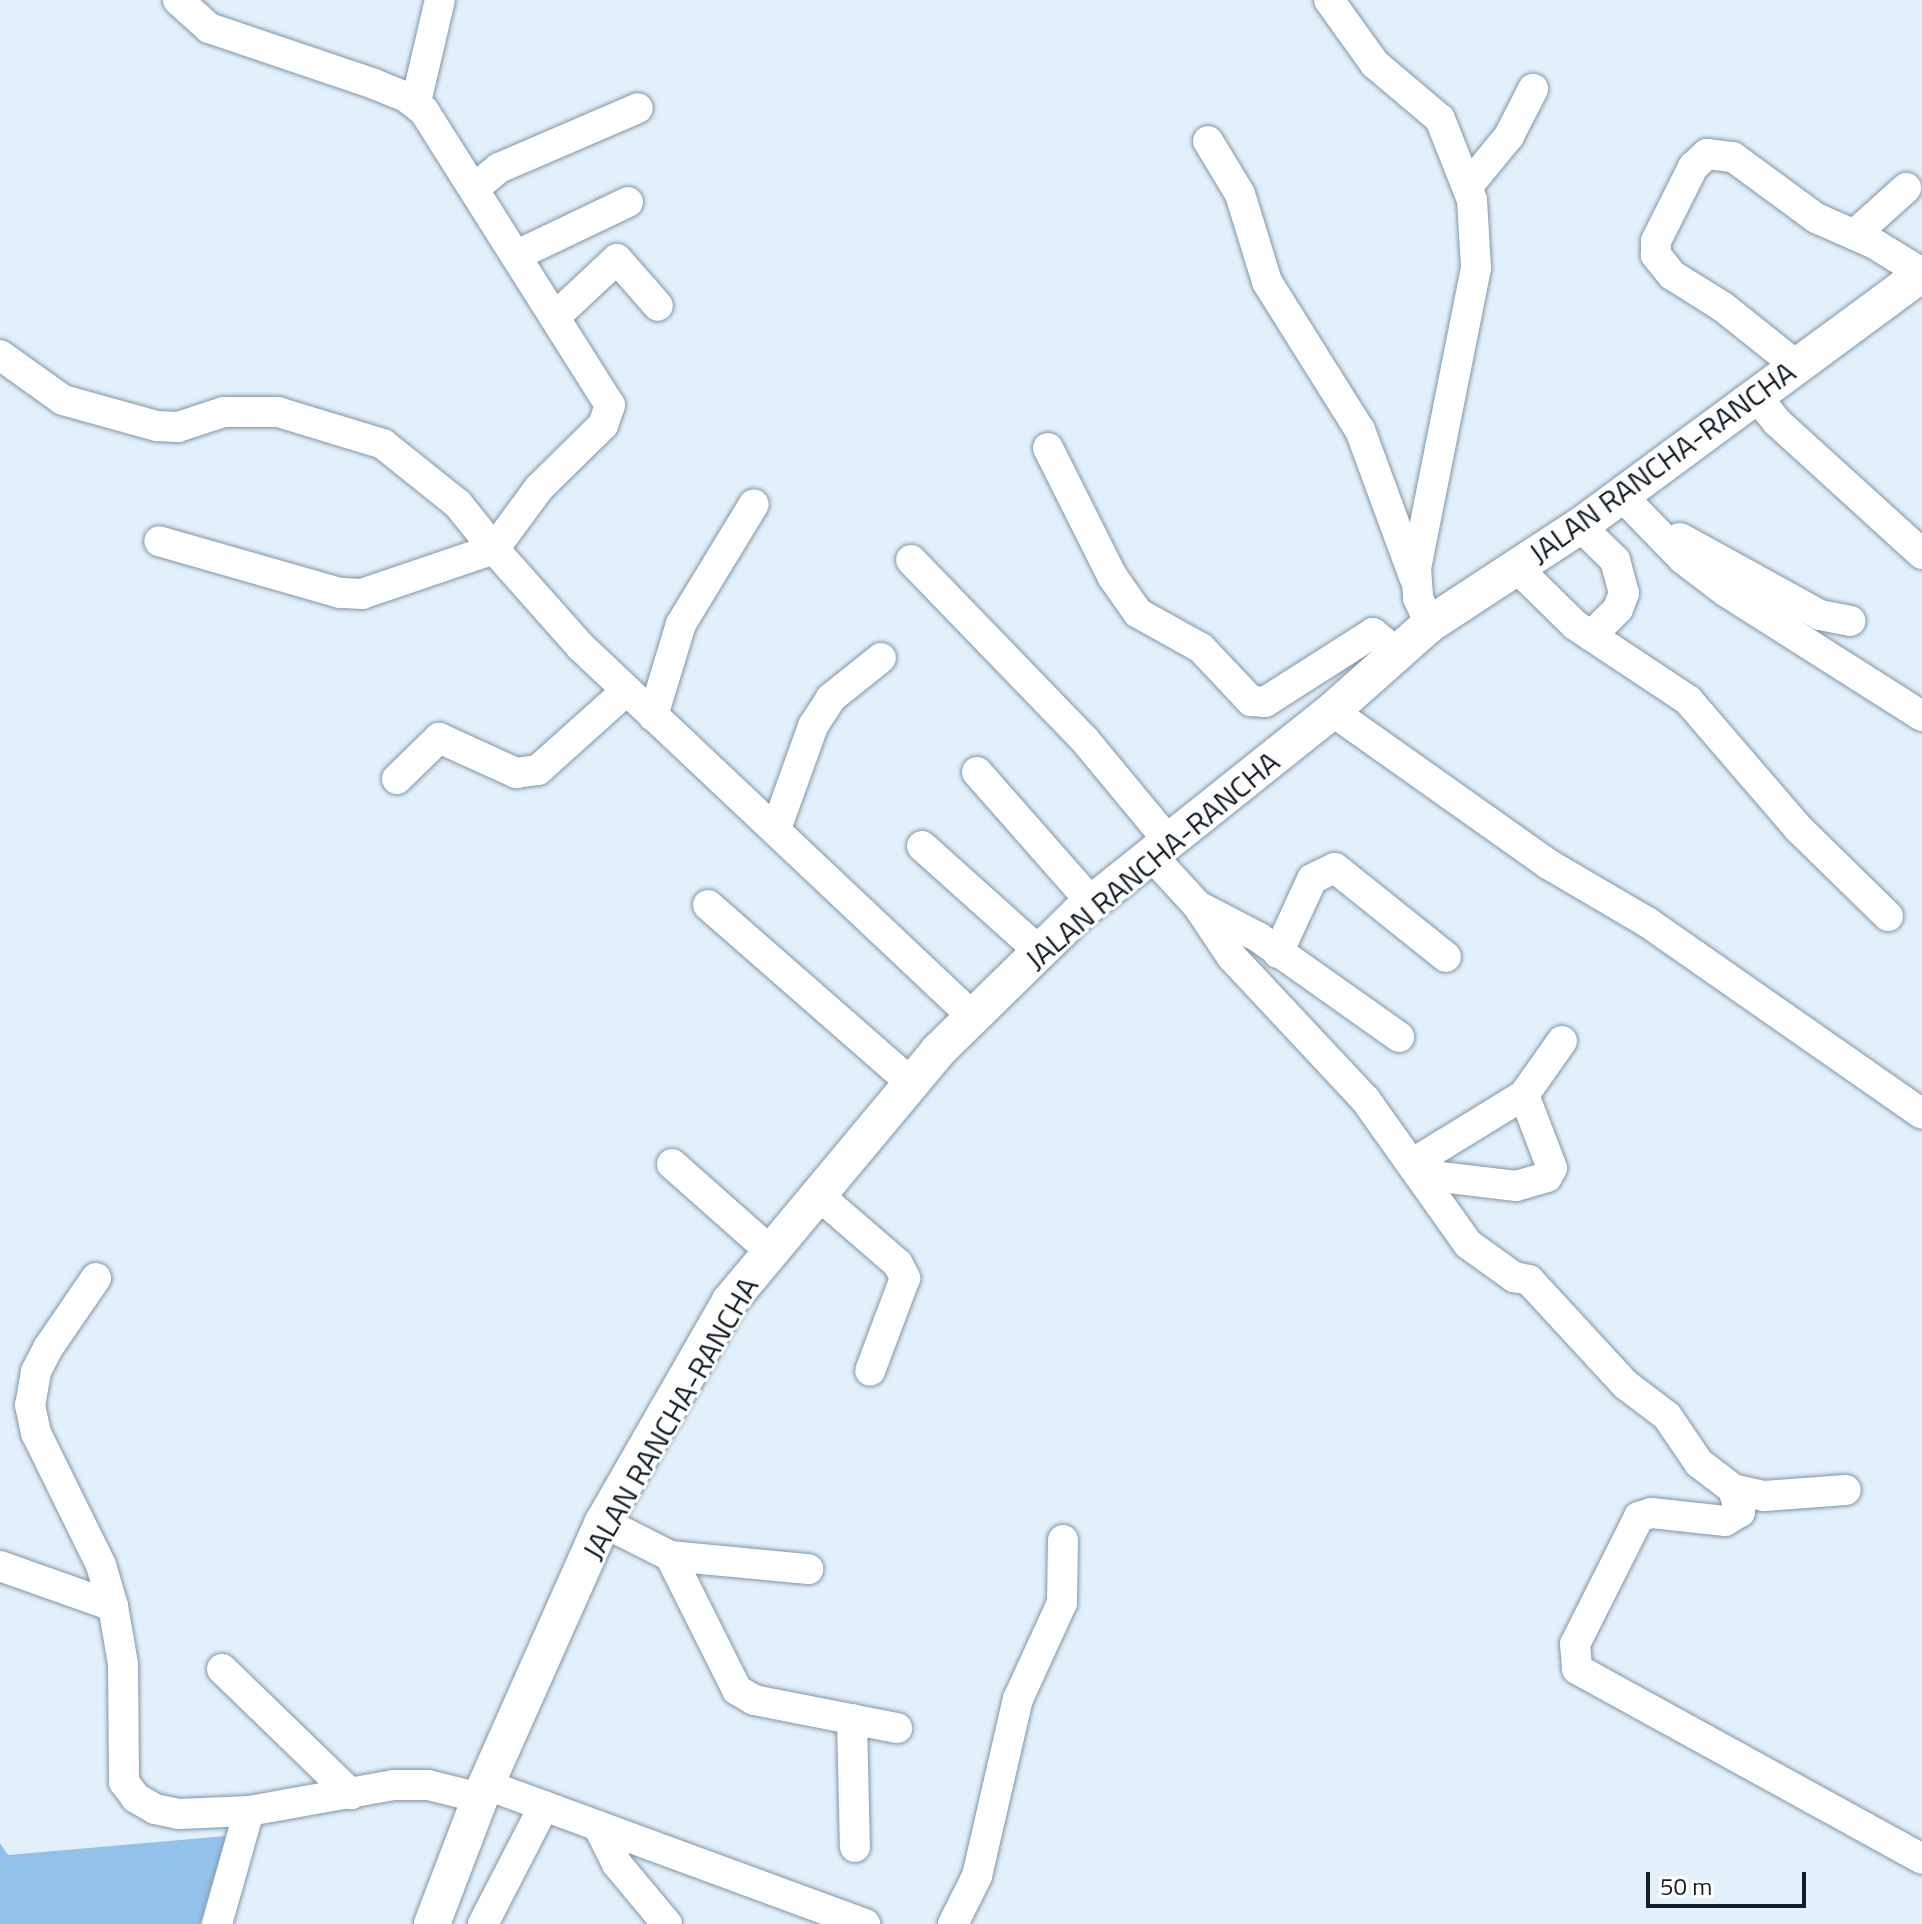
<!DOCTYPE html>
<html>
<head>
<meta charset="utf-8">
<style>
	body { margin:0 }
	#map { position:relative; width:1922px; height:1924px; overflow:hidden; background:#e2f0fc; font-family:"Titillium Web",sans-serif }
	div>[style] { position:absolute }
	.green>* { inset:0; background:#92c2e9 }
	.roads { filter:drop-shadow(0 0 2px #7f95a7) drop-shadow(0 0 2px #7f95a7) }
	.minor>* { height:30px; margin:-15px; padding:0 15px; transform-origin:15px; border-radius:15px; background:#fff }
	.major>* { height:36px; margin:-18px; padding:0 18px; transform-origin:18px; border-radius:18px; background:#fff }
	span { translate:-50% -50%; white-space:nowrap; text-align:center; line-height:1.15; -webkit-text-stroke:6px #fff; paint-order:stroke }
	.street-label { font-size:30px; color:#151d24 }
	.scale { position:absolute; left:1646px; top:1872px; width:160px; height:36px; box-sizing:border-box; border:4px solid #151d24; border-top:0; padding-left:10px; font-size:24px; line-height:28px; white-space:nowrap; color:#151d24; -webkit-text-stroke:6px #fff; paint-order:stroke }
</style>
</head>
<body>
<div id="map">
	<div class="green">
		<div style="clip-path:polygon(226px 1836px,200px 1924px,0 1924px,0 1843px,8px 1855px)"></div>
	</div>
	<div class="roads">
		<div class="minor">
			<div style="left:178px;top:0;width:42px;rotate:42.1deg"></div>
			<div style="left:209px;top:28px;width:174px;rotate:18.7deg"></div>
			<div style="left:374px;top:84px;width:35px;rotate:22deg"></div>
			<div style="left:406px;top:97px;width:23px;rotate:38deg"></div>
			<div style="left:424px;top:111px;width:348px;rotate:57.7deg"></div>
			<div style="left:610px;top:405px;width:21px;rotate:109deg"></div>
			<div style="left:603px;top:425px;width:90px;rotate:135.5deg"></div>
			<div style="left:539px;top:488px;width:76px;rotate:126.4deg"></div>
			<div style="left:494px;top:549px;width:131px;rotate:48.4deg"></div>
			<div style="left:581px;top:647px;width:536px;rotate:43.34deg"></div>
			<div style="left:1329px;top:0;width:79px;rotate:54.3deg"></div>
			<div style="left:1375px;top:64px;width:85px;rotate:40.2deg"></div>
			<div style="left:1440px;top:119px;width:87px;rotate:68.4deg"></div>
			<div style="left:1472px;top:200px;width:68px;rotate:86.6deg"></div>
			<div style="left:1476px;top:268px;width:305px;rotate:101.3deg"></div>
			<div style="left:1416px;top:567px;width:31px;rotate:86deg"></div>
			<div style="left:1418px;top:598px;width:29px;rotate:65deg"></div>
			<div style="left:416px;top:102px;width:105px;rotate:-76.8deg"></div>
			<div style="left:1208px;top:141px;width:62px;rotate:58.9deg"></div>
			<div style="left:1240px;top:194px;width:92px;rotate:72.9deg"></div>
			<div style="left:1267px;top:282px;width:175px;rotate:57.9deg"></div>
			<div style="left:1360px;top:430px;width:157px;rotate:69.8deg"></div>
			<div style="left:1468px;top:186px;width:65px;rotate:-50.6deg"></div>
			<div style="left:1509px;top:136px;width:53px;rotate:-62.9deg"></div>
			<div style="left:475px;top:188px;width:31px;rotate:-40deg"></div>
			<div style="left:499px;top:168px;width:151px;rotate:-23.3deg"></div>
			<div style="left:1855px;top:234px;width:69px;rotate:-42deg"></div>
			<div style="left:517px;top:255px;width:123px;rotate:-25.5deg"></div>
			<div style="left:556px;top:316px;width:83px;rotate:-43.1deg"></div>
			<div style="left:617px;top:259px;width:62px;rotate:48.9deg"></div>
			<div style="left:0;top:355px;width:77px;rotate:35.5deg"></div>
			<div style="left:63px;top:400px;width:98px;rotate:15.5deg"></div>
			<div style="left:157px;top:426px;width:21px;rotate:3deg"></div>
			<div style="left:178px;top:427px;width:48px;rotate:-18.1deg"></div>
			<div style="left:224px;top:412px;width:54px"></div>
			<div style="left:278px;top:412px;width:110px;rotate:16.9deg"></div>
			<div style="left:383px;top:444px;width:96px;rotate:38.7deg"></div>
			<div style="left:458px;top:504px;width:58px;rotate:51.3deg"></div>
			<div style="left:494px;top:549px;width:139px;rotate:161.2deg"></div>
			<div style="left:362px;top:594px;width:22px;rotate:-177deg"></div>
			<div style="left:340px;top:593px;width:188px;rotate:-164deg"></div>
			<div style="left:1797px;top:366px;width:95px;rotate:-141.4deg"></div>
			<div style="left:1723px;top:307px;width:60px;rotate:-147.9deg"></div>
			<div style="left:1672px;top:275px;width:26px;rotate:-129deg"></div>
			<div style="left:1656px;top:255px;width:14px;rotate:-90deg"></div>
			<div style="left:1656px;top:241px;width:83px;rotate:-63.4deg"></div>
			<div style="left:1693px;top:167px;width:19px;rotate:-43deg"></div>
			<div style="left:1707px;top:154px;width:26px;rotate:7deg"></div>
			<div style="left:1733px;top:157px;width:103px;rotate:36.3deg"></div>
			<div style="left:1816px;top:218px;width:62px;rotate:23.7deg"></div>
			<div style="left:1873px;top:243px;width:57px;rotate:31.5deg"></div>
			<div style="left:1756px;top:396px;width:33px;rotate:51deg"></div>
			<div style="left:1777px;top:422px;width:196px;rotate:42.3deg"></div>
			<div style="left:1048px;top:448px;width:143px;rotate:63.4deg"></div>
			<div style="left:1112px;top:576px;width:45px;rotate:54.9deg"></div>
			<div style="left:1138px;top:613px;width:72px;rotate:29.1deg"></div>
			<div style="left:1201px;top:648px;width:73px;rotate:46.7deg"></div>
			<div style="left:1251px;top:701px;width:14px;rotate:4deg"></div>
			<div style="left:1265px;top:702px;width:128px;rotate:-32.6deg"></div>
			<div style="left:1373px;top:633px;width:33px;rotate:40deg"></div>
			<div style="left:1621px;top:495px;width:89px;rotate:45.9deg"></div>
			<div style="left:1683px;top:559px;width:53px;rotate:37.3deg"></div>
			<div style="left:1725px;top:591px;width:233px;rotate:32.4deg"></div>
			<div style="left:1580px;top:526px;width:49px;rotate:44.2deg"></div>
			<div style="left:1615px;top:560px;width:34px;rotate:75deg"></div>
			<div style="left:1624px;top:593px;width:17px;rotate:111deg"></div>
			<div style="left:1618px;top:609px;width:38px;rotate:135deg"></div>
			<div style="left:1680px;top:538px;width:160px;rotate:28.8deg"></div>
			<div style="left:1820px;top:615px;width:31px;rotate:11deg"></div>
			<div style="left:911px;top:560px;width:249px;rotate:46deg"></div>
			<div style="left:1084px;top:739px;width:135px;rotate:50.4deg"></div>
			<div style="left:1516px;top:567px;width:83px;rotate:44.5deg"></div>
			<div style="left:1575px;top:625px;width:136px;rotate:33.6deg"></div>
			<div style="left:1688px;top:700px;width:169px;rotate:49.3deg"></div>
			<div style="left:1798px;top:828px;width:126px;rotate:44.4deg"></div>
			<div style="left:1332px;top:711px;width:265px;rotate:35.3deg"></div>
			<div style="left:1548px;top:864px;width:115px;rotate:30.4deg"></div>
			<div style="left:1647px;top:922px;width:335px;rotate:34.9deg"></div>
			<div style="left:653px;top:716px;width:96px;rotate:-73.1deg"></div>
			<div style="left:681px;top:624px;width:140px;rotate:-58.7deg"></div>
			<div style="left:977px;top:772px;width:174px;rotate:48.7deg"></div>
			<div style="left:397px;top:779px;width:59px;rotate:-44.3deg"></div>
			<div style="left:439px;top:738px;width:85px;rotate:24.4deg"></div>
			<div style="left:516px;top:773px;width:22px;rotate:-8deg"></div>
			<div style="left:538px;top:770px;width:118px;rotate:-41.9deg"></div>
			<div style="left:776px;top:829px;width:109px;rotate:-70.2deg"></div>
			<div style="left:813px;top:726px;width:33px;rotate:-57deg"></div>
			<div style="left:831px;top:698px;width:64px;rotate:-38.7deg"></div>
			<div style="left:922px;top:846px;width:157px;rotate:41.9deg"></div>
			<div style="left:1152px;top:856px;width:67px;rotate:47.4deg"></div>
			<div style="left:1197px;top:905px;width:63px;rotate:56.1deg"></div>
			<div style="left:1232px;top:957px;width:195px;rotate:46.9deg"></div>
			<div style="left:1365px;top:1099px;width:178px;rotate:54.6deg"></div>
			<div style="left:1468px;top:1244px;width:57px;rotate:35.7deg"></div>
			<div style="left:1514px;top:1277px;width:15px;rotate:11deg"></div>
			<div style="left:1529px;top:1280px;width:143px;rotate:47.3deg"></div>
			<div style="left:1626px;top:1385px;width:51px;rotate:37.1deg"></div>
			<div style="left:1667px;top:1416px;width:57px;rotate:55.8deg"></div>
			<div style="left:1699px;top:1463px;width:43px;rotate:37.4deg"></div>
			<div style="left:1733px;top:1489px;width:32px;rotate:13deg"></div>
			<div style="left:1764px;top:1496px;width:82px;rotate:-4.2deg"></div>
			<div style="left:708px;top:905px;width:270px;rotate:41.2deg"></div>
			<div style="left:1202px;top:908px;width:63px;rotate:27.4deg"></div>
			<div style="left:1258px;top:937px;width:173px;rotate:35.3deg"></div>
			<div style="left:1278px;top:953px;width:81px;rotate:-65.3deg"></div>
			<div style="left:1312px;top:879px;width:25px;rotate:-26deg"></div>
			<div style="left:1335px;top:868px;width:142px;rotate:38.7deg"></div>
			<div style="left:1413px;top:1163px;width:130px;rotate:-31.5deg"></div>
			<div style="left:1524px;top:1095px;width:66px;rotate:-54.9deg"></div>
			<div style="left:672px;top:1164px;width:130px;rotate:41.6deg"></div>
			<div style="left:1424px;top:1175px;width:93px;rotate:6.8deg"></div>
			<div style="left:1516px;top:1186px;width:32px;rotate:-16deg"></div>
			<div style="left:1547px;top:1177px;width:10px;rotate:-61deg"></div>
			<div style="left:1552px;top:1168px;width:78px;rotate:-111deg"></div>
			<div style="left:816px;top:1193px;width:108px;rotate:40.9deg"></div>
			<div style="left:898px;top:1264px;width:16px;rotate:63deg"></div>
			<div style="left:905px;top:1278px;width:99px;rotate:110.6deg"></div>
			<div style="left:96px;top:1278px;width:85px;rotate:124.4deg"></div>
			<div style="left:48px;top:1348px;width:27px;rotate:117deg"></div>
			<div style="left:36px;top:1372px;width:34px;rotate:100deg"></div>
			<div style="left:30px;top:1405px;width:29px;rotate:78deg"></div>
			<div style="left:36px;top:1433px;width:147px;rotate:63.8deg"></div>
			<div style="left:101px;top:1565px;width:43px;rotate:73.7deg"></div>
			<div style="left:1733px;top:1489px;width:24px;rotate:73deg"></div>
			<div style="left:1740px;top:1512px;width:17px;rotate:149deg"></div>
			<div style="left:1725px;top:1521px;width:74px;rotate:-173.8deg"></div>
			<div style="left:1651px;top:1513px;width:13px;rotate:162deg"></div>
			<div style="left:1639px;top:1517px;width:142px;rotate:116.7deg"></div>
			<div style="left:1575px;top:1644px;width:25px;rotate:85deg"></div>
			<div style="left:1577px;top:1669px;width:394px;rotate:28.8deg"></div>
			<div style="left:603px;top:1522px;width:75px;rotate:26.9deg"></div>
			<div style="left:670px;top:1556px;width:139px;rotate:5.4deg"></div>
			<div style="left:670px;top:1556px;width:150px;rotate:63.4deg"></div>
			<div style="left:737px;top:1690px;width:20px;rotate:30deg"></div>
			<div style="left:754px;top:1700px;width:146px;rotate:11.1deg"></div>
			<div style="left:0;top:1566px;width:120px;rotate:19.5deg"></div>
			<div style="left:113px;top:1606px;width:59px;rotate:80.2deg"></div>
			<div style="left:123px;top:1664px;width:118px;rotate:89.5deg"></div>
			<div style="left:124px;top:1782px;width:20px;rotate:53deg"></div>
			<div style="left:136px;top:1798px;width:22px;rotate:30deg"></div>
			<div style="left:155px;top:1809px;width:25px;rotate:12deg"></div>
			<div style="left:179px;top:1814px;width:70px;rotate:-2.5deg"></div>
			<div style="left:249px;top:1811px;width:147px;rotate:-10.2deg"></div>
			<div style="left:394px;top:1785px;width:34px"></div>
			<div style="left:428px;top:1785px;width:54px;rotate:14deg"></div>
			<div style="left:222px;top:1669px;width:180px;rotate:44.1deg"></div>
			<div style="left:852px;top:1719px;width:128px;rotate:88.7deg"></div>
			<div style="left:487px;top:1785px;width:403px;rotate:20.2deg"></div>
			<div style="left:598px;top:1826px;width:42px;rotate:63.4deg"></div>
			<div style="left:617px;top:1864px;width:78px;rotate:50.2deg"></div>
			<div style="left:217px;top:1924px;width:117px;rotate:-74.2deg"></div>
			<div style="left:483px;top:1924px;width:133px;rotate:-62.7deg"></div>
			<div style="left:953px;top:1924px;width:54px;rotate:-63.4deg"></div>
			<div style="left:977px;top:1876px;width:182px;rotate:-77deg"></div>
			<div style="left:1018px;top:1699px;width:106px;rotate:-65.4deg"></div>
			<div style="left:1062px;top:1603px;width:63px;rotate:-89.1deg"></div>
		</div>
		<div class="major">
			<div style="left:432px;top:1924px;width:135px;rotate:-69.1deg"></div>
			<div style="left:480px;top:1798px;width:302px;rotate:-66deg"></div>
			<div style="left:603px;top:1522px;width:255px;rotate:-60.1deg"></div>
			<div style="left:730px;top:1301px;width:325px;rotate:-50.2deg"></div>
			<div style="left:938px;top:1051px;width:197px;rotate:-44.4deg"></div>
			<div style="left:1079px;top:913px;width:324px;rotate:-38.6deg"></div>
			<div style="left:1332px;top:711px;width:131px;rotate:-41.6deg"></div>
			<div style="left:1430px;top:624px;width:179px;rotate:-33.2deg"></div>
			<div style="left:1580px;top:526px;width:425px;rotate:-36.4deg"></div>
		</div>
	</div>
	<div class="street-label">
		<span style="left:1662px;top:462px;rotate:-36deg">JALAN RANCHA-RANCHA</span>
		<span style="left:1152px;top:860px;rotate:-40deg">JALAN RANCHA-RANCHA</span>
		<span style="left:670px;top:1418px;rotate:-60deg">JALAN RANCHA-RANCHA</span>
	</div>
	<div class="scale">50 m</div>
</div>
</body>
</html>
